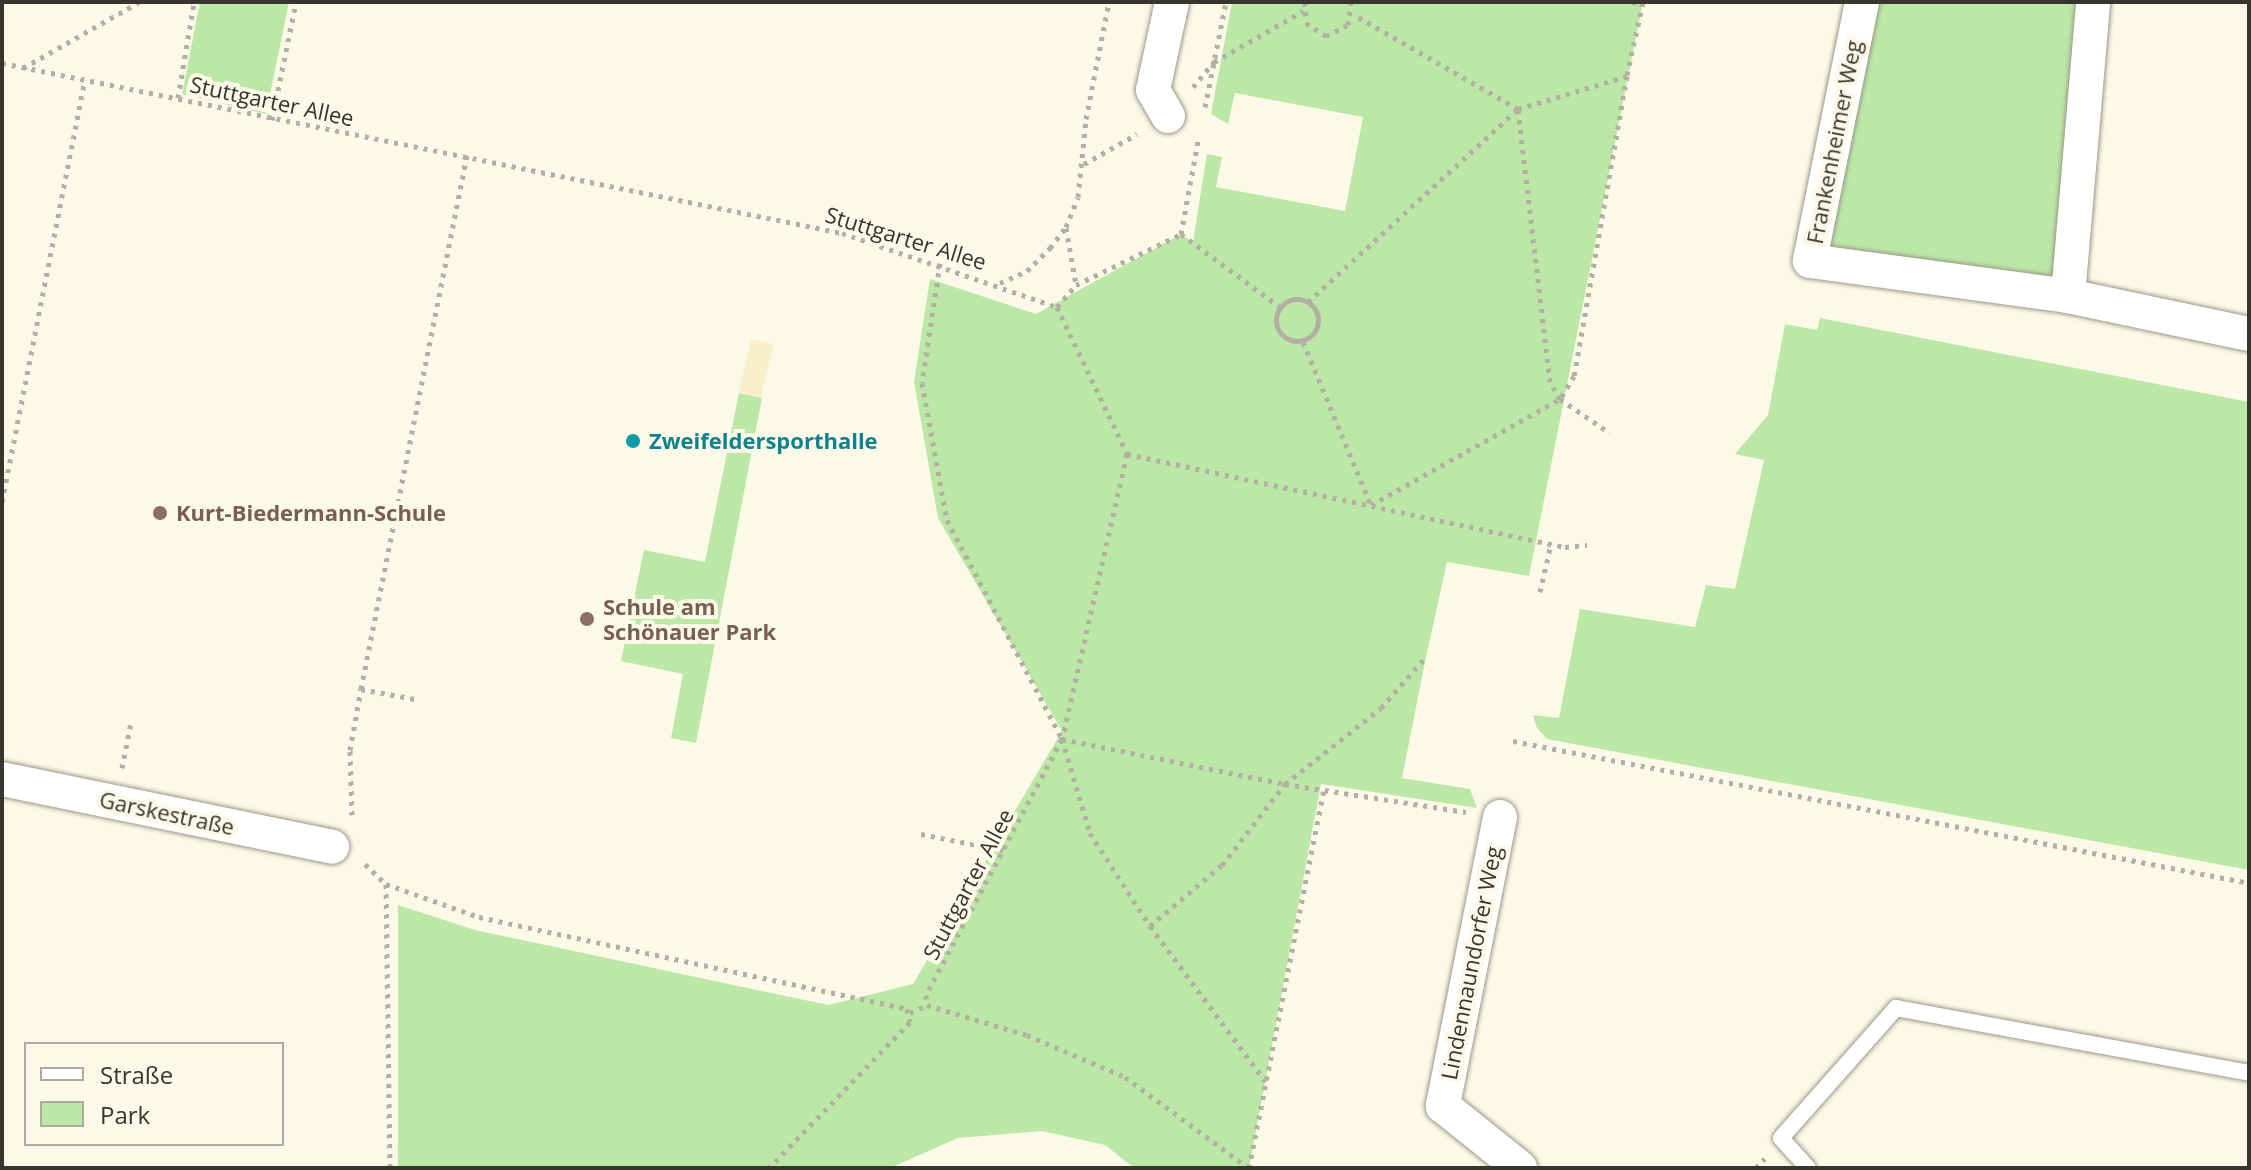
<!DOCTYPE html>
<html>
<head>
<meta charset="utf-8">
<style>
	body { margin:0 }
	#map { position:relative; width:2251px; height:1170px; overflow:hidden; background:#fdf9e8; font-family:"Open Sans",sans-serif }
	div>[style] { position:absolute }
	.green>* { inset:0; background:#bce8a7 }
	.sand>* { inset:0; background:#f9efca; transform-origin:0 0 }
	.path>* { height:5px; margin-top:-2.5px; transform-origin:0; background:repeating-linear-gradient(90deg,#b3b0a3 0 4px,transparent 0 10px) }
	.path>.ring { margin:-2.5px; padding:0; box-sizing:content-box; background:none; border:5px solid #b3b0a3; border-radius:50% }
	.roads { filter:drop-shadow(0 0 2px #9b9888) drop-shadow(0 0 2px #9b9888) }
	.lane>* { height:16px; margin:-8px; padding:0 8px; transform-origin:8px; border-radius:8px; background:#fff }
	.street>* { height:34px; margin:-17px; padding:0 17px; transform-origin:17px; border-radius:17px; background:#fff }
	.dots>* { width:22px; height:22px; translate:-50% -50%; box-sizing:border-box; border:4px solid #fdf9e8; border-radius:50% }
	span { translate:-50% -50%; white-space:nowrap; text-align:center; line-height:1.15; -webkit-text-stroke:8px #fdf9e8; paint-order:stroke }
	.street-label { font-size:22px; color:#36352e }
	.culture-label { font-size:22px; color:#0d838f; font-weight:700 }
	.left { translate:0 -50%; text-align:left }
	.education-label { font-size:22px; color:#785e54; font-weight:700 }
	.frame { position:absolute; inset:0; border:4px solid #36352e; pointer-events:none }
	.legend { position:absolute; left:24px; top:1042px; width:260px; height:104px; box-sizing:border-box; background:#fdf9e8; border:2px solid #adab9e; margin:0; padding:10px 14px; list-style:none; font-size:24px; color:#36352e }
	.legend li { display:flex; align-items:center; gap:16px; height:40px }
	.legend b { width:40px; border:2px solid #adab9e }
</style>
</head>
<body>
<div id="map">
	<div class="green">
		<div style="clip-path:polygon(200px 2px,289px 2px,266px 114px,182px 94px)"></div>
		<div style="clip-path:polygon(1232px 2px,1643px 2px,1529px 576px,1447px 562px,1426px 657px,1402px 778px,1470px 789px,1477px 808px,1321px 784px,1249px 1168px,1134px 1168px,1105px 1145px,1042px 1131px,958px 1138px,890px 1168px,398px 1168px,398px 905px,475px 930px,828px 1005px,913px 984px,1062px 731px,938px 518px,914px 382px,930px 279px,1036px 314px,1181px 234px,1193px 242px,1207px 154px,1222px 157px,1216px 187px,1345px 211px,1363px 117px,1235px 93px,1228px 124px,1211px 114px)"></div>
		<div style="clip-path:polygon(1862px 2px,2093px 2px,2068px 296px,1810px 261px)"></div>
		<div style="clip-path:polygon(1820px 318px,2249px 402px,2249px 870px,1547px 739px,1537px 728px,1533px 715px,1559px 718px,1580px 609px,1695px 627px,1706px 585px,1735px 589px,1764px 460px,1735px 454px,1768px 415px,1785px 324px,1817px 330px)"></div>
		<div style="clip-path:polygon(739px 393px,762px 398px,696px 743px,671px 738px,683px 674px,621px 661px,644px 550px,705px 562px)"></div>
	</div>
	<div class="sand">
		<div style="left:751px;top:339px;width:23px;height:55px;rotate:13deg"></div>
	</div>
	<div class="path">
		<div style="left:1305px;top:2px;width:21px;rotate:87deg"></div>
		<div style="left:1306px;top:23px;width:24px;rotate:33deg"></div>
		<div style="left:1326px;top:36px;width:25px;rotate:-27deg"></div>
		<div style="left:1348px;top:25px;width:23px;rotate:-83deg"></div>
		<div style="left:1632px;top:2px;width:11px;rotate:10deg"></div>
		<div style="left:2px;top:63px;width:857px;rotate:11.44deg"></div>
		<div style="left:842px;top:233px;width:227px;rotate:19deg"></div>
		<div style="left:1057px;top:307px;width:163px;rotate:64.5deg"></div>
		<div style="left:1127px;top:454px;width:292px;rotate:102.8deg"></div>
		<div style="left:1062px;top:739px;width:290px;rotate:118deg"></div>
		<div style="left:926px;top:995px;width:10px;rotate:84deg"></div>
		<div style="left:23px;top:68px;width:133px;rotate:-29.6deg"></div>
		<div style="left:1627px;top:75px;width:75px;rotate:-77.6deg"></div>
		<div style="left:1193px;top:87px;width:33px;rotate:-50deg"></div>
		<div style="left:1214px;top:62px;width:103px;rotate:-29.8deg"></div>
		<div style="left:178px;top:98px;width:97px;rotate:-80.5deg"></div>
		<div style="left:1205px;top:107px;width:107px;rotate:-78.7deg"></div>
		<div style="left:272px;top:120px;width:120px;rotate:-78.5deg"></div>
		<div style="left:1084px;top:164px;width:61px;rotate:-29.5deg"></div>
		<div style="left:1066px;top:228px;width:58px;rotate:80deg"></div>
		<div style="left:1181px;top:234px;width:95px;rotate:-79.6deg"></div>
		<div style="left:1181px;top:234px;width:123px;rotate:36.4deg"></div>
		<div style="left:940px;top:263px;width:121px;rotate:98.5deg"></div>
		<div style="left:922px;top:383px;width:139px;rotate:79.7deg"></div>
		<div style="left:947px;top:520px;width:247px;rotate:62.3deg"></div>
		<div style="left:1062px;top:739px;width:98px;rotate:73.4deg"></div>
		<div style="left:1090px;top:833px;width:111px;rotate:57.2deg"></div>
		<div style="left:1150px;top:926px;width:94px;rotate:-40.3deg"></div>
		<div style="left:1222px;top:865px;width:103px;rotate:-52.1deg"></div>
		<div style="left:1285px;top:784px;width:122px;rotate:-38.4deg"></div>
		<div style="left:1381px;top:708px;width:68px;rotate:-48.6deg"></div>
		<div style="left:1000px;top:283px;width:30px;rotate:-24deg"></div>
		<div style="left:1027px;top:271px;width:33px;rotate:-45deg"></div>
		<div style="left:1050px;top:248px;width:26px;rotate:-53deg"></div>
		<div style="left:1066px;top:227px;width:32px;rotate:-68deg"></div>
		<div style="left:1078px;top:197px;width:78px;rotate:-84.1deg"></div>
		<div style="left:1086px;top:119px;width:119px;rotate:-78.9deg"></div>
		<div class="ring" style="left:1276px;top:299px;width:37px;height:37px"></div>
		<div style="left:1308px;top:302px;width:285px;rotate:-42.6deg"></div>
		<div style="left:1518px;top:109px;width:114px;rotate:-16.8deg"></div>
		<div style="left:1627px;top:76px;width:305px;rotate:100deg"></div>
		<div style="left:1574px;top:376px;width:27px;rotate:121deg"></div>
		<div style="left:1560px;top:399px;width:60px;rotate:34.2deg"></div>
		<div style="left:1057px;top:307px;width:29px;rotate:-49deg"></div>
		<div style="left:1076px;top:285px;width:117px;rotate:-25.9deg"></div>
		<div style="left:1303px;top:342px;width:177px;rotate:67.4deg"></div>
		<div style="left:1371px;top:505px;width:217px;rotate:-29.3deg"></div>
		<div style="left:1560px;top:399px;width:20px;rotate:-120deg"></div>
		<div style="left:1550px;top:382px;width:275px;rotate:-96.7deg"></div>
		<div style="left:1518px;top:109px;width:190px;rotate:-150.1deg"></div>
		<div style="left:1127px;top:454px;width:448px;rotate:12deg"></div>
		<div style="left:1565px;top:547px;width:22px;rotate:-5deg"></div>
		<div style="left:2px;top:502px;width:430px;rotate:-78.9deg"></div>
		<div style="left:1540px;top:592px;width:49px;rotate:-77.1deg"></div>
		<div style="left:361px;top:689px;width:55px;rotate:10.5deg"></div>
		<div style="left:1062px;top:739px;width:227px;rotate:11.4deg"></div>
		<div style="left:1285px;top:784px;width:183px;rotate:8.8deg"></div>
		<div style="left:1513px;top:741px;width:750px;rotate:10.92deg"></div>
		<div style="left:122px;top:768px;width:47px;rotate:-78.9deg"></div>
		<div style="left:352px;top:815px;width:65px;rotate:-91.8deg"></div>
		<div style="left:350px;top:750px;width:62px;rotate:-79.8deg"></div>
		<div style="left:361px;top:689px;width:544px;rotate:-78.77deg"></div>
		<div style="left:921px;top:834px;width:88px;rotate:11.2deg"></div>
		<div style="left:365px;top:864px;width:29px;rotate:44deg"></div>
		<div style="left:386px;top:884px;width:99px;rotate:19.5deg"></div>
		<div style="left:479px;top:917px;width:438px;rotate:12.1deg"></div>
		<div style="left:907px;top:1009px;width:13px;rotate:77deg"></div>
		<div style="left:910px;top:1022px;width:203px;rotate:134deg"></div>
		<div style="left:386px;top:884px;width:284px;rotate:89.2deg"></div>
		<div style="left:1150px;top:926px;width:194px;rotate:53.4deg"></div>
		<div style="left:927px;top:1005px;width:104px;rotate:16.7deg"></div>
		<div style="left:1027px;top:1035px;width:107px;rotate:23.2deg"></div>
		<div style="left:1125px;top:1077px;width:154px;rotate:36.3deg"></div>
		<div style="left:1249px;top:1168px;width:385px;rotate:-78.8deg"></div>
		<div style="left:910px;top:1013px;width:19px;rotate:-25deg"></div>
		<div style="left:1756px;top:1168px;width:13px;rotate:-48deg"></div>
	</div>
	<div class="roads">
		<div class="lane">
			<div style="left:1808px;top:1168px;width:40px;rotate:-132deg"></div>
			<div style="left:1781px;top:1138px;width:174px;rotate:-48.5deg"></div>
			<div style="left:1896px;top:1008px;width:359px;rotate:10.4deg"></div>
		</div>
		<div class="street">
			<div style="left:1862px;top:2px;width:264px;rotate:101.4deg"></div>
			<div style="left:1810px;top:261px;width:260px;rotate:7.7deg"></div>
			<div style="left:2068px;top:296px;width:185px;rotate:11.9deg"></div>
			<div style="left:1168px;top:116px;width:30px;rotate:-120deg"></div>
			<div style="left:1153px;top:90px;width:90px;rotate:-77.8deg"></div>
			<div style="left:2068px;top:296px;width:295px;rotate:-85.1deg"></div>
			<div style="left:2px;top:779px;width:337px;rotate:11.6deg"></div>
			<div style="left:1500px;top:817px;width:295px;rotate:101.2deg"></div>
			<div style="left:1443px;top:1106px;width:99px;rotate:38.8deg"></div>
		</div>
	</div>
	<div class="dots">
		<div style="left:633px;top:441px;background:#0f9aa8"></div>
		<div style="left:160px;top:513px;background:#8d6e63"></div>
		<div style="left:587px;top:619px;background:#8d6e63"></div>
	</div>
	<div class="street-label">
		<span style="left:272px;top:101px;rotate:12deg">Stuttgarter Allee</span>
		<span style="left:1834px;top:142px;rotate:-79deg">Frankenheimer Weg</span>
		<span style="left:906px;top:238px;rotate:17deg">Stuttgarter Allee</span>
		<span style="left:167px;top:813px;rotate:12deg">Garskestraße</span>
		<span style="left:968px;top:884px;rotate:-62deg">Stuttgarter Allee</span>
		<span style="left:1471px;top:963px;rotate:-79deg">Lindennaundorfer Weg</span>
	</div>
	<div class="culture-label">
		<span class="left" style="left:649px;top:441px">Zweifeldersporthalle</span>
	</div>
	<div class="education-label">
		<span class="left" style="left:176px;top:513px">Kurt-Biedermann-Schule</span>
		<span class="left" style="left:603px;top:619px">Schule am<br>Schönauer Park</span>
	</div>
	<div class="frame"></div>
	<ul class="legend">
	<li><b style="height:10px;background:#fff"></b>Straße</li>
	<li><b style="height:22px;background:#bce8a7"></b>Park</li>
	</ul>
</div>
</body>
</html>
